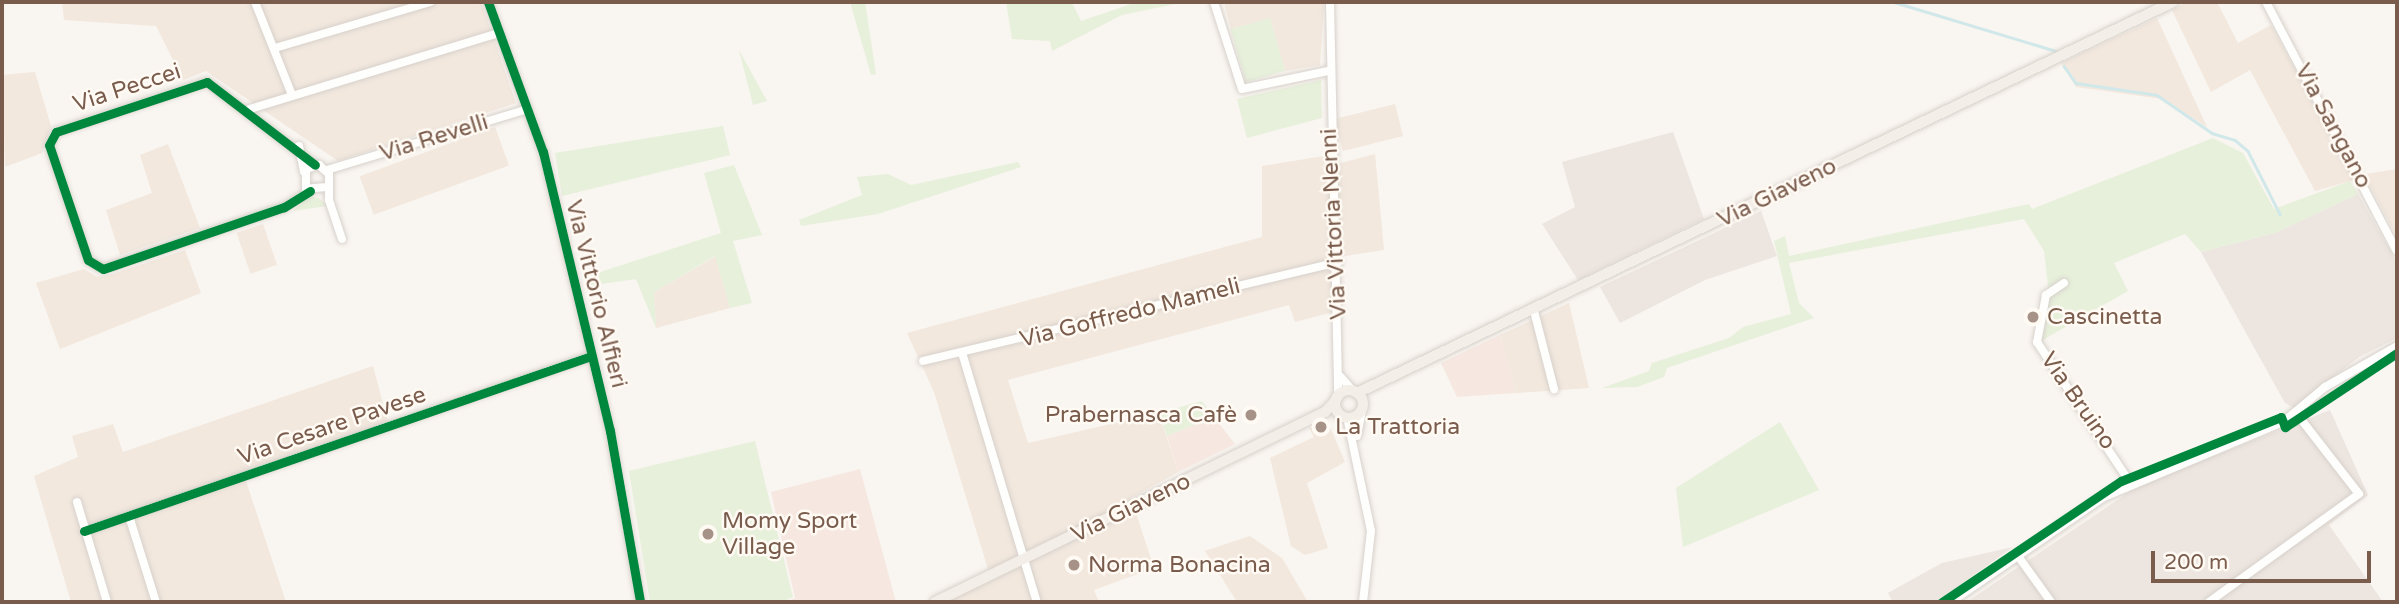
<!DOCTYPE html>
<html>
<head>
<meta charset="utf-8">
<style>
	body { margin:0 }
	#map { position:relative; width:2399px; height:604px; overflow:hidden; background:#f9f5f0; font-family:"Varela Round",sans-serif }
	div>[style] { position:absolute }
	.residential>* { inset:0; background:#f2e8de; transform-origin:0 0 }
	.commercial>* { inset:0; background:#f6e8e1 }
	.industrial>* { inset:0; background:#ede5e0 }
	.green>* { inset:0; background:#e7f0db; transform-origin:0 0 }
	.stream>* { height:2.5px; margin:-1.25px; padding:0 1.25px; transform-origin:1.25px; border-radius:1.25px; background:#d0e8ea }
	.roads { filter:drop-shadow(0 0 2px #d7d1cb) drop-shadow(0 0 2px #d7d1cb) }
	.minor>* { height:8px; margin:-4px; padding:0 4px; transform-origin:4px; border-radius:4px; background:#fefefd }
	.major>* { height:10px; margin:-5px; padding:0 5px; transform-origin:5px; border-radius:5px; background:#f3eee8 }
	.major>.ring { margin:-5px; padding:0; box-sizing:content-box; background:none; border:10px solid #f3eee8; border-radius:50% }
	.cycleway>* { height:9px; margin:-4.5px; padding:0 4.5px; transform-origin:4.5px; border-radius:4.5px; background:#00873e }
	.dots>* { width:19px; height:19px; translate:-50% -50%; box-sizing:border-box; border:4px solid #fffaf3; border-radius:50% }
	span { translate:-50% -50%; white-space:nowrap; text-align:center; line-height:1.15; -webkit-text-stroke:5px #fffaf3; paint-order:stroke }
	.street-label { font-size:23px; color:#7a5c4d }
	.poi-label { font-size:23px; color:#7a5c4d }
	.left { translate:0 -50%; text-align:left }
	.right { translate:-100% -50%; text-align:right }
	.frame { position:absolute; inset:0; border:4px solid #7a5c4d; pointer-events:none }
	.scale { position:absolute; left:2151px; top:551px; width:220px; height:32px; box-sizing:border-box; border:4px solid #7a5c4d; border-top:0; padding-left:9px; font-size:21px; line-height:24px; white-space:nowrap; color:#7a5c4d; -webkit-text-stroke:5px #fffaf3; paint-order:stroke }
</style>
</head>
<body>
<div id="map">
	<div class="residential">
		<div style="clip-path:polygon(62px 2px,481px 2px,516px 103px,338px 161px,206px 71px,183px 80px,156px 26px,64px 20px)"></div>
		<div style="clip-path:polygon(1224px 2px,1324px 2px,1320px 65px,1285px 71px,1270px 19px,1231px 29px)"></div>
		<div style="clip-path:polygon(2187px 2px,2217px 2px,2238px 43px,2271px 25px,2353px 176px,2397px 169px,2397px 237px,2365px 177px,2315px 191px,2250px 70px,2211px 92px,2172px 10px)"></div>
		<div style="clip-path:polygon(2157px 18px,2207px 127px,2162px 99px,2076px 87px,2061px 63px)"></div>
		<div style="clip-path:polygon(35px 72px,51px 126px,42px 153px,5px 167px,2px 75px)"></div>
		<div style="left:1395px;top:104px;width:33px;height:62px;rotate:76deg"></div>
		<div style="left:495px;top:127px;width:41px;height:144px;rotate:70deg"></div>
		<div style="clip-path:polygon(168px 144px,200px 228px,120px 255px,106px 210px,152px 193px,140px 155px)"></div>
		<div style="clip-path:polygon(1336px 154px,1337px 164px,1375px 154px,1384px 250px,1332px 258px,1333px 312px,1295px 322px,1289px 305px,1008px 380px,1028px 443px,1159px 413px,1178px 472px,1131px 498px,1154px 568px,1094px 590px,1099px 602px,938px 602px,991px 579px,934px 392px,907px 333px,1262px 237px,1262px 166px)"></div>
		<div style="left:263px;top:224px;width:43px;height:28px;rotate:71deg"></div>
		<div style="clip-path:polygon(185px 250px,201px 293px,60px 349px,36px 283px,84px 269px,97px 277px,113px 274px)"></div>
		<div style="clip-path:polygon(716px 256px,730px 308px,656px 328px,654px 292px)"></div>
		<div style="clip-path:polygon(1569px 303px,1589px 388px,1516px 393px,1500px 335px)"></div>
		<div style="clip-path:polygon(373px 366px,389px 426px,243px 472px,286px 602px,71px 602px,34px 476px,78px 457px,72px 436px,113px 424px,123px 452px)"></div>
		<div style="clip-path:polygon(1327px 420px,1345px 462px,1307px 483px,1328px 548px,1305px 555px,1291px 546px,1270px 458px,1314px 437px,1309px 428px)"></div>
		<div style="clip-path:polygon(1250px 536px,1282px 558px,1308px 602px,1237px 602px,1205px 551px)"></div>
	</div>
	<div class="commercial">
		<div style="clip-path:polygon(1500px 335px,1516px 393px,1457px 397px,1441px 363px)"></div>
		<div style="clip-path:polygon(1214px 417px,1235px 444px,1178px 472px,1167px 436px)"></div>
		<div style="clip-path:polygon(860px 469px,896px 602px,786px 602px,795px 598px,771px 492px)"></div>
	</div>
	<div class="industrial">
		<div style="clip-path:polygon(1673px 132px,1704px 219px,1578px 280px,1542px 224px,1575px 207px,1562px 162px)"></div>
		<div style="clip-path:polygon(2358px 194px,2397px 263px,2397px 338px,2359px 357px,2294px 408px,2285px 403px,2201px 252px,2275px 233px)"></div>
		<div style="clip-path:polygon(1761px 211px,1777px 256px,1705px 280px,1620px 323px,1600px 287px)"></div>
		<div style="clip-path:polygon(2330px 410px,2368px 495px,2329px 525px,2383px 602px,1967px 602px,2138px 486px)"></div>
		<div style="clip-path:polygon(2013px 547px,1936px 602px,1893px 602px,1888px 593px,1942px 563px)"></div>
	</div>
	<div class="green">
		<div style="clip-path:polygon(850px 2px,865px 2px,876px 74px,871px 75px)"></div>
		<div style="clip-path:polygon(1006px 2px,1072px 2px,1081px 21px,1137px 2px,1185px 2px,1122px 15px,1052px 51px,1050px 41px,1012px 39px)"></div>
		<div style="left:1270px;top:18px;width:55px;height:41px;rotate:74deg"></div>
		<div style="clip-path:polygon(739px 50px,767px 101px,753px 105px)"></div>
		<div style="clip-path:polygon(1321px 80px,1322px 118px,1247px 138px,1237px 99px)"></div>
		<div style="clip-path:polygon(723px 126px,730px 155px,562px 196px,555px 153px)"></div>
		<div style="clip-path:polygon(2213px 138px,2243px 153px,2274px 209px,2350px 181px,2358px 194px,2275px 233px,2201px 252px,2185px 234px,2114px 263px,2128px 291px,2041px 341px,2049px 295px,2044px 251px,2024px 219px,1789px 263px,1799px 303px,1814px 318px,1667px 368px,1664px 377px,1637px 387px,1602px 388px,1649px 371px,1652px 363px,1729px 338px,1743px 327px,1791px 314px,1774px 241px,1785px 236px,1789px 256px,2029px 204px,2032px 209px)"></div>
		<div style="clip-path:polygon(1018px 162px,1021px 167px,878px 214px,801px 226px,799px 220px,862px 195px,857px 177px,888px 174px,911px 185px)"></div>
		<div style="clip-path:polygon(734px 165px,762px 235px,733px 241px,752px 303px,730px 308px,715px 256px,654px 292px,656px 328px,636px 279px,587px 286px,591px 275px,721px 233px,704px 173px)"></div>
		<div style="clip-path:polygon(310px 196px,319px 198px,327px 206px,293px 211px)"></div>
		<div style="clip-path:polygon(1202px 401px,1214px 417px,1167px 436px,1159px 413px)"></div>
		<div style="clip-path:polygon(1780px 422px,1819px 490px,1683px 547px,1676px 488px)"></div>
		<div style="clip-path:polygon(755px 441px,793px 597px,782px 602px,650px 602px,629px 471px)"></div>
	</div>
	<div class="stream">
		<div style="left:1894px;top:2px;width:169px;rotate:16.8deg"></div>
		<div style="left:2064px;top:66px;width:21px;rotate:55deg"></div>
		<div style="left:2076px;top:83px;width:82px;rotate:8.4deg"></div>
		<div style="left:2157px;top:95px;width:67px;rotate:34.6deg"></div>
		<div style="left:2212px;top:133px;width:24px;rotate:17deg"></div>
		<div style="left:2235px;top:140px;width:17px;rotate:40deg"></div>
		<div style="left:2248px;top:151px;width:71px;rotate:63.1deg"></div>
	</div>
	<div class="roads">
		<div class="minor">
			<div style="left:255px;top:2px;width:100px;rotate:68.3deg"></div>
			<div style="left:488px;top:2px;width:160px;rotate:69.9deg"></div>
			<div style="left:543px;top:152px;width:287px;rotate:76.5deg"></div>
			<div style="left:610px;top:431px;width:174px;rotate:80deg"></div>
			<div style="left:1214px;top:2px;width:91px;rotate:72.2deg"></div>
			<div style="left:1242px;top:89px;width:88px;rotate:-11.8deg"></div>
			<div style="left:1330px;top:2px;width:395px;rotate:88.8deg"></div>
			<div style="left:2266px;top:2px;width:281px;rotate:62.3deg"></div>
			<div style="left:275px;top:48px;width:162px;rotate:-16.5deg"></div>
			<div style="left:250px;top:109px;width:260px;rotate:-17deg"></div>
			<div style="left:299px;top:146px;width:26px;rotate:79deg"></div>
			<div style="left:327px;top:170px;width:210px;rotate:-16.9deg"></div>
			<div style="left:327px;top:187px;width:21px;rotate:175deg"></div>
			<div style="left:306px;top:189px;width:20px;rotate:-90deg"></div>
			<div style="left:306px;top:169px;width:14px;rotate:-17deg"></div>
			<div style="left:319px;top:165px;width:13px;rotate:42deg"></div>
			<div style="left:329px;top:174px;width:26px;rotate:90deg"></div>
			<div style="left:329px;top:200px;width:41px;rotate:71.6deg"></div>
			<div style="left:310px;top:191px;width:31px;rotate:148deg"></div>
			<div style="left:284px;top:207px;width:191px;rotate:161.1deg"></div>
			<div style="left:103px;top:269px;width:17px;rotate:-149deg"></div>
			<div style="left:88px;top:260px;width:121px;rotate:-108.7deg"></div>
			<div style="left:49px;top:145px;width:15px;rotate:-62deg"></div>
			<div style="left:56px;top:132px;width:159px;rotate:-18.3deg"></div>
			<div style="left:207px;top:82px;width:136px;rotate:37.5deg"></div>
			<div style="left:2064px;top:283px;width:22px;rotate:146deg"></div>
			<div style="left:2046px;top:295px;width:48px;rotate:100.8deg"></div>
			<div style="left:2037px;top:342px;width:170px;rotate:56.5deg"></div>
			<div style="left:1534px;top:311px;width:81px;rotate:75.6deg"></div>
			<div style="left:963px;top:356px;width:257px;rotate:73.3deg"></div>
			<div style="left:923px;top:361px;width:427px;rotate:-13.4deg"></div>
			<div style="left:1340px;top:376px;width:20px;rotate:49deg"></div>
			<div style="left:1347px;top:417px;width:116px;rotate:78.1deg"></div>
			<div style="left:1371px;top:531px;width:71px;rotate:96.4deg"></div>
			<div style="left:1357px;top:436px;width:26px;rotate:-79deg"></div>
			<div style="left:77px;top:502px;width:104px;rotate:73.3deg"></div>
			<div style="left:129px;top:516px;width:90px;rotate:72.6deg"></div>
			<div style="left:84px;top:531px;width:536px;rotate:-19.04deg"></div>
			<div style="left:2018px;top:556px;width:57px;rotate:54.3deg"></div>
			<div style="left:1951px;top:602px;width:186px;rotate:-34.5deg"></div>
			<div style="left:2104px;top:497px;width:194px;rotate:-22.7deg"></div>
			<div style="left:2283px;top:422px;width:55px;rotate:-39.8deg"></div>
			<div style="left:2325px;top:387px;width:83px;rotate:-29.7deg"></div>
			<div style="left:2209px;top:602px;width:185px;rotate:-35.8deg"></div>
			<div style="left:2359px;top:494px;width:101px;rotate:-127.8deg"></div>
		</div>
		<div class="major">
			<div class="ring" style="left:1335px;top:390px;width:18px;height:18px"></div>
			<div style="left:1357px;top:393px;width:905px;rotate:-25.6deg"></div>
			<div style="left:935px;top:602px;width:434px;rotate:-26deg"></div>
			<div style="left:1325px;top:412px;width:16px;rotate:-47deg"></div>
		</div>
	</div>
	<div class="cycleway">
		<div style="left:488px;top:2px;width:160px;rotate:69.9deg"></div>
		<div style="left:543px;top:152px;width:287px;rotate:76.5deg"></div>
		<div style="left:610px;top:431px;width:174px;rotate:80deg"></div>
		<div style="left:310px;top:191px;width:31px;rotate:148deg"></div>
		<div style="left:284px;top:207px;width:191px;rotate:161.1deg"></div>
		<div style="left:103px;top:269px;width:17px;rotate:-149deg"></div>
		<div style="left:88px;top:260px;width:121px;rotate:-108.7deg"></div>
		<div style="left:49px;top:145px;width:15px;rotate:-62deg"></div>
		<div style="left:56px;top:132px;width:159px;rotate:-18.3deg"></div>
		<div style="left:207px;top:82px;width:136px;rotate:37.5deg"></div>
		<div style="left:84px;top:531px;width:536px;rotate:-19.04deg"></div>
		<div style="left:1942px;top:602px;width:216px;rotate:-34.1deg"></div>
		<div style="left:2121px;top:481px;width:172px;rotate:-21.8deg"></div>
		<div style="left:2281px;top:417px;width:11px;rotate:68deg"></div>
		<div style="left:2285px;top:427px;width:134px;rotate:-33.5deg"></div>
	</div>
	<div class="dots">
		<div style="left:2033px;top:317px;background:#a69286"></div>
		<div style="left:1251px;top:415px;background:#a69286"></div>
		<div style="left:1321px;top:427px;background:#a69286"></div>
		<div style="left:708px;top:534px;background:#a69286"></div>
		<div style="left:1074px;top:565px;background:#a69286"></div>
	</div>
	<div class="street-label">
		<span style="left:127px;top:88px;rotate:-18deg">Via Peccei</span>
		<span style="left:2333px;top:126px;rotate:62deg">Via Sangano</span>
		<span style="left:434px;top:138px;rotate:-17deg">Via Revelli</span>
		<span style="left:1777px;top:193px;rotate:-26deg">Via Giaveno</span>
		<span style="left:1334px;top:224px;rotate:-93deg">Via Vittoria Nenni</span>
		<span style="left:596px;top:294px;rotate:76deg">Via Vittorio Alfieri</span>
		<span style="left:1130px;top:313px;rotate:-14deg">Via Goffredo Mameli</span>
		<span style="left:2078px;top:401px;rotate:55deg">Via Bruino</span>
		<span style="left:332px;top:426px;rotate:-19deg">Via Cesare Pavese</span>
		<span style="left:1131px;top:508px;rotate:-26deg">Via Giaveno</span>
	</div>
	<div class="poi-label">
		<span class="left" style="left:2047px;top:317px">Cascinetta</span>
		<span class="right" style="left:1237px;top:415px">Prabernasca Cafè</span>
		<span class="left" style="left:1335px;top:427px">La Trattoria</span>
		<span class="left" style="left:722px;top:534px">Momy Sport<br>Village</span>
		<span class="left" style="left:1088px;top:565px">Norma Bonacina</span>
	</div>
	<div class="frame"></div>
	<div class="scale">200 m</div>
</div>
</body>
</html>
